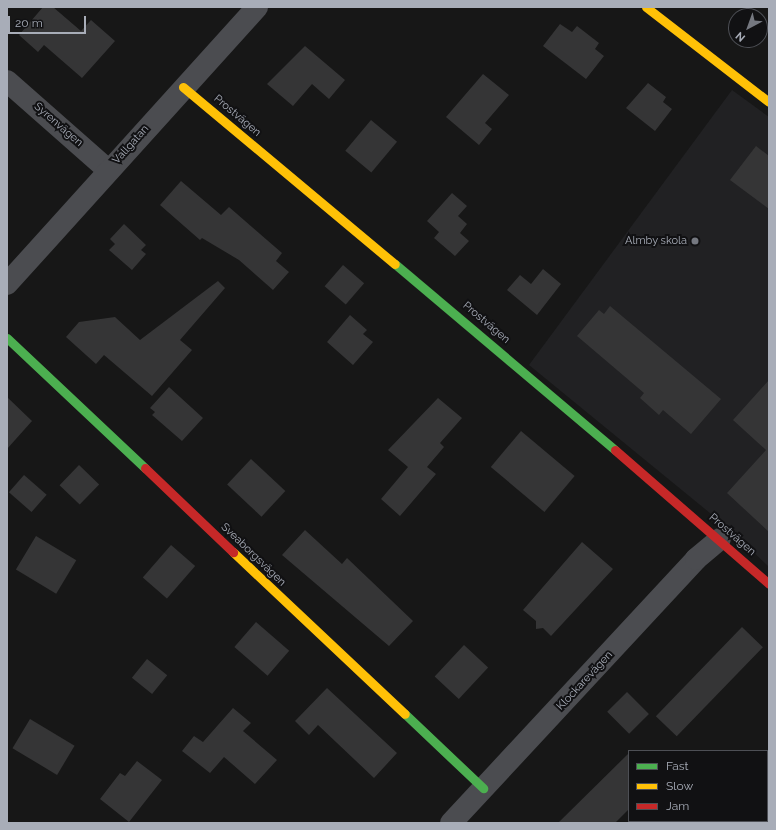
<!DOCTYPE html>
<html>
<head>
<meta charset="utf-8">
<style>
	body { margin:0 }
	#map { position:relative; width:776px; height:830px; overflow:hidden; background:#171717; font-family:Raleway,sans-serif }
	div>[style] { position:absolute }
	.built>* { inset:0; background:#212123 }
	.building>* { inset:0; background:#353536; transform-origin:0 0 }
	.street>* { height:22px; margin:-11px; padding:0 11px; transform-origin:11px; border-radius:11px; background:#4b4c50 }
	.fast>* { height:9px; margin:-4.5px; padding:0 4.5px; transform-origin:4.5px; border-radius:4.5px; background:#4caf50 }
	.slow>* { height:9px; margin:-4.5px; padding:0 4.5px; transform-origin:4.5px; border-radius:4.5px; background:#ffc107 }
	.jam>* { height:9px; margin:-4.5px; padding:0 4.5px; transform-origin:4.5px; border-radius:4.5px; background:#c62828 }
	.dots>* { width:11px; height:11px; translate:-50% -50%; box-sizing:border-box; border:2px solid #111113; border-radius:50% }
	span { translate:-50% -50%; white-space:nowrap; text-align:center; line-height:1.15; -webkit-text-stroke:4px #111113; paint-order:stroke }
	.street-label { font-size:11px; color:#a8adb8 }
	.poi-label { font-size:11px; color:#a8adb8 }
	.right { translate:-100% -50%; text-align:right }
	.frame { position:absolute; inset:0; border:8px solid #a8adb8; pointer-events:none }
	.legend { position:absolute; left:628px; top:750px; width:140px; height:72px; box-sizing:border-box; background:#111113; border:1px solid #4d4f55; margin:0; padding:5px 7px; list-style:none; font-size:12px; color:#a8adb8 }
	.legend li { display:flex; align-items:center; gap:8px; height:20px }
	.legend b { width:20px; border:1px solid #4d4f55 }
	.north { position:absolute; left:728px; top:8px; width:40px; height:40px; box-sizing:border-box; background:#111113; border:1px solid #4d4f55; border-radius:50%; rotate:221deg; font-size:11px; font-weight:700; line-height:16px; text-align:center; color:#a8adb8 }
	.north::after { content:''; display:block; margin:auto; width:14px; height:18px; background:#757880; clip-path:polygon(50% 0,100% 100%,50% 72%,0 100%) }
	.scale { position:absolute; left:8px; top:16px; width:78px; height:18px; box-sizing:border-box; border:2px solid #a8adb8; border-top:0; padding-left:5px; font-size:12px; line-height:14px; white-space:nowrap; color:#a8adb8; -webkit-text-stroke:3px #111113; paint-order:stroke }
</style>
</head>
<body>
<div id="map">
	<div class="built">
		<div style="clip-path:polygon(732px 90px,769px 117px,769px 567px,727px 527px,529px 365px)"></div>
	</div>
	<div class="building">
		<div style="clip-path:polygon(43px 7px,53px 7px,81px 31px,91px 20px,115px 41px,82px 78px,44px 45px,38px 52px,19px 35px)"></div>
		<div style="clip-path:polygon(560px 24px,572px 32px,577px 26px,599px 43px,595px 49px,604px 56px,586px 79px,543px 46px)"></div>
		<div style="clip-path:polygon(305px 46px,345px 80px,329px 99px,312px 84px,293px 106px,267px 84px)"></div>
		<div style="clip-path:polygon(483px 74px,509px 95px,485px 123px,492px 129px,479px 145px,446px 117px)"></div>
		<div style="clip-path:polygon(648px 83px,666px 97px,663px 102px,672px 109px,655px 131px,626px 108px)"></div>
		<div style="left:371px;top:120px;width:34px;height:40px;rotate:40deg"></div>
		<div style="clip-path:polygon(756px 146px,769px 156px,769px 209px,730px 180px)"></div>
		<div style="clip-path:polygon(181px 181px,221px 215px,229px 207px,282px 253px,276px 261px,289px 272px,273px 290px,239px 260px,202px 238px,200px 240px,160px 205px)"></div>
		<div style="clip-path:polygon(452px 193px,467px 206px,458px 216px,467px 224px,460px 233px,469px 241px,455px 256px,434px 238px,439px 232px,427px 221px)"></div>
		<div style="clip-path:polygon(124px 224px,146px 245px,141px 250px,146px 254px,132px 270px,109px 250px,115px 244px,110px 239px)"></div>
		<div style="left:343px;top:265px;width:28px;height:28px;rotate:41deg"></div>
		<div style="clip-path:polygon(543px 269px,561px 284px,537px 315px,507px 290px,520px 275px,531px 284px)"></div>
		<div style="clip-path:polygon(218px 281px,225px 288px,180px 340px,192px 350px,152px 396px,104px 355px,96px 364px,66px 337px,79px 322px,115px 317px,140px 340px)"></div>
		<div style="clip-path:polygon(610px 306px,721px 399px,691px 434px,663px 410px,659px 415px,640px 398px,644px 393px,577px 336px,599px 310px,604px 314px)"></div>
		<div style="clip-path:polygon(350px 315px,367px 330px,363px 334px,373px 342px,353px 365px,327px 342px)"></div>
		<div style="clip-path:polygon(769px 380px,769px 532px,727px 493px,766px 450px,733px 420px)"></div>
		<div style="clip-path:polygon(169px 387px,203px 418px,182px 441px,152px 415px,155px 412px,150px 408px)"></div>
		<div style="clip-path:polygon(7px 397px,32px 421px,7px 449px)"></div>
		<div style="clip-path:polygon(438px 398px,462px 418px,440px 443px,444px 447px,427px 467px,436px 474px,400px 516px,381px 499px,408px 467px,388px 450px)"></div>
		<div style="left:521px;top:431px;width:70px;height:47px;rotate:40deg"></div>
		<div style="left:251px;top:459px;width:47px;height:35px;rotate:43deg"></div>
		<div style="left:79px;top:465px;width:28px;height:28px;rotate:44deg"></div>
		<div style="left:24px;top:475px;width:30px;height:23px;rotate:41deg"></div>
		<div style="clip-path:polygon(305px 530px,342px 564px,347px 558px,413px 621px,389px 646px,282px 555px)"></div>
		<div style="left:36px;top:536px;width:47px;height:39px;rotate:31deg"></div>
		<div style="clip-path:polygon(582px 542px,613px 569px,551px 636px,543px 628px,536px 629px,536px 621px,523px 610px)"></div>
		<div style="left:171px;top:545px;width:32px;height:43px;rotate:41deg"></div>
		<div style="left:256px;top:622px;width:44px;height:33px;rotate:41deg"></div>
		<div style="left:742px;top:627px;width:29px;height:124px;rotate:44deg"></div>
		<div style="left:464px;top:645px;width:33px;height:43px;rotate:43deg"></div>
		<div style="left:147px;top:659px;width:26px;height:24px;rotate:39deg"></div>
		<div style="clip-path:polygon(327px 688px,397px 753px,374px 778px,318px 725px,309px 735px,295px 721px)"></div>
		<div style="left:627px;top:692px;width:31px;height:28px;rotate:45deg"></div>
		<div style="clip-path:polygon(233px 708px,251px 723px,243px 731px,277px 760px,255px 784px,224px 757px,210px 773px,182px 751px,194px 736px,203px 742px)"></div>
		<div style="left:30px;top:719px;width:52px;height:34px;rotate:31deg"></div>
		<div style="clip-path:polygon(629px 753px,629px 809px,615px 823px,558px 823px)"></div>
		<div style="clip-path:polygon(137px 761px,162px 780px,129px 822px,100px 799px,120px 773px,125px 776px)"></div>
	</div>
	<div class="street">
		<div style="left:7px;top:81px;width:135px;rotate:41.4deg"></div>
		<div style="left:7px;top:284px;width:373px;rotate:-47.9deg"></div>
		<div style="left:451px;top:823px;width:360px;rotate:-47.1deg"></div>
		<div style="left:696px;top:559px;width:31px;rotate:-40deg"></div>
	</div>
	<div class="fast">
		<div style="left:395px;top:264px;width:288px;rotate:40.2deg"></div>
		<div style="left:7px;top:338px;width:190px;rotate:43.3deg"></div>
		<div style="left:405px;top:714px;width:108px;rotate:43.5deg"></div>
	</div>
	<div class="slow">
		<div style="left:646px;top:7px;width:155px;rotate:37.7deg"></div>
		<div style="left:183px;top:87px;width:276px;rotate:39.9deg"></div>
		<div style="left:233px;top:552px;width:236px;rotate:43.3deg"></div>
	</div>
	<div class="jam">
		<div style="left:615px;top:450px;width:204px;rotate:41deg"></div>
		<div style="left:145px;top:468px;width:122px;rotate:43.7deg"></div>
	</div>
	<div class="dots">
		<div style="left:695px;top:241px;background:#757880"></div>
	</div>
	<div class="street-label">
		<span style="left:237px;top:116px;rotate:40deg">Prostvägen</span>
		<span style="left:58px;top:125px;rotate:41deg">Syrenvägen</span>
		<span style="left:131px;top:145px;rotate:-48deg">Vallgatan</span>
		<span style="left:486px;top:323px;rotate:40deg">Prostvägen</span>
		<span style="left:732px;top:535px;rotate:41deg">Prostvägen</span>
		<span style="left:253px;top:555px;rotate:44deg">Sveaborgsvägen</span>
		<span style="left:585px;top:681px;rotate:-47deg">Klockarevägen</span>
	</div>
	<div class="poi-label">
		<span class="right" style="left:687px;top:241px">Almby skola</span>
	</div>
	<div class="frame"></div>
	<ul class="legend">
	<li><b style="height:5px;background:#4caf50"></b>Fast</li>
	<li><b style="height:5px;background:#ffc107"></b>Slow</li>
	<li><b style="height:5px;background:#c62828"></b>Jam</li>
	</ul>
	<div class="north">N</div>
	<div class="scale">20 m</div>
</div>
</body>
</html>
